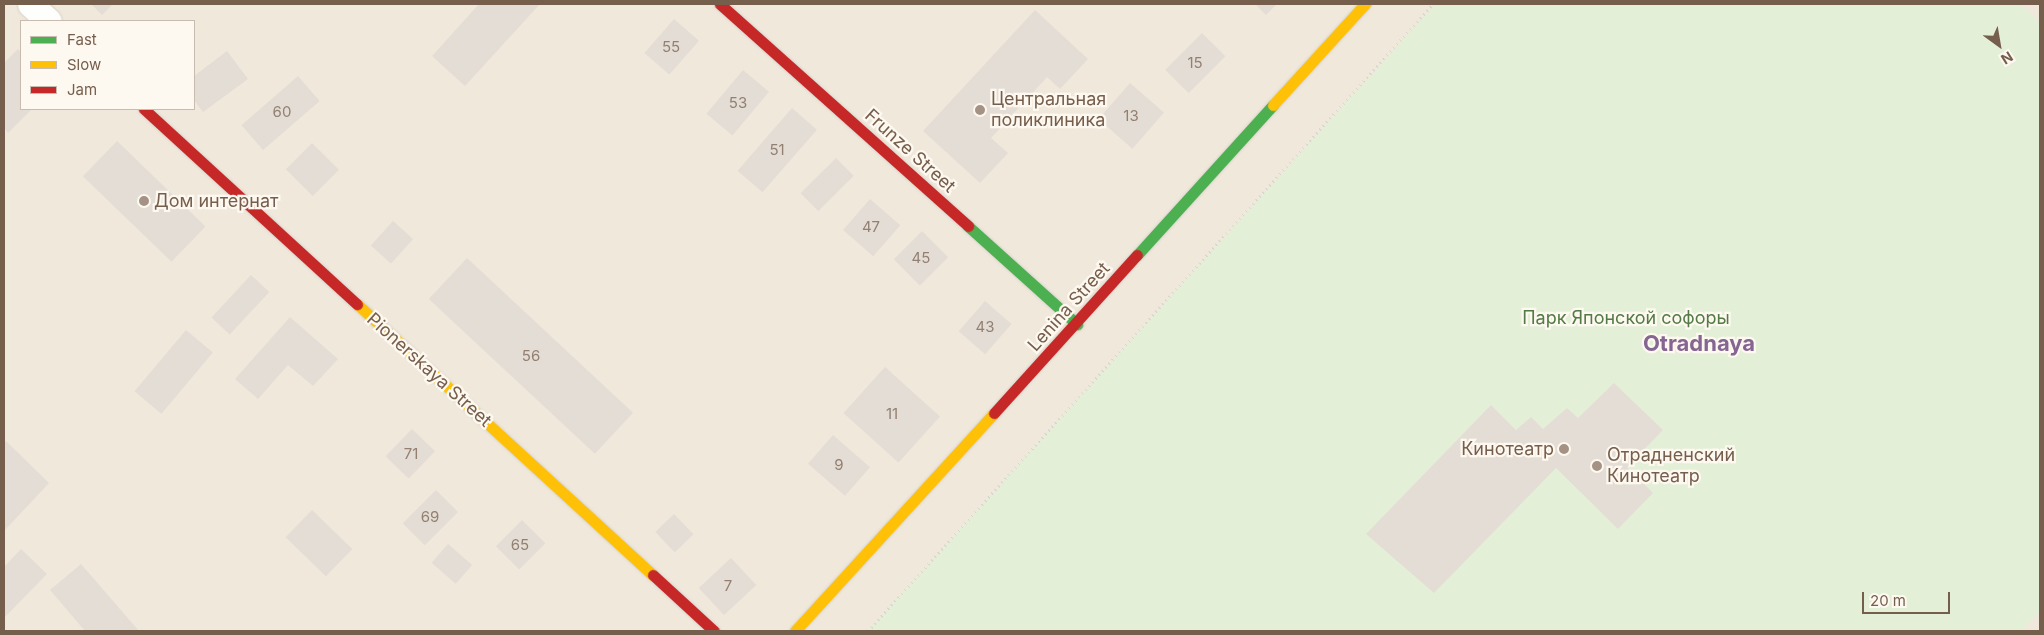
<!DOCTYPE html>
<html>
<head>
<meta charset="utf-8">
<style>
	body { margin:0 }
	#map { position:relative; width:2044px; height:635px; overflow:hidden; background:#f8f5ed; font-family:Inter,sans-serif }
	div>[style] { position:absolute }
	.residential>* { inset:0; background:#f0e8db }
	.green>* { inset:0; background:#e4efd8 }
	.building>* { inset:0; background:#e4ddd5; transform-origin:0 0 }
	.path>* { height:3px; margin-top:-1.5px; transform-origin:0; background:repeating-linear-gradient(90deg,#dad5d0 0 1px,transparent 0 5px) }
	.roads { filter:drop-shadow(0 0 1px #d7d2cb) drop-shadow(0 0 1px #d7d2cb) }
	.street>* { height:25px; margin:-12.5px; padding:0 12.5px; transform-origin:12.5px; border-radius:12.5px; background:#fefefc }
	.fast>* { height:11px; margin:-5.5px; padding:0 5.5px; transform-origin:5.5px; border-radius:5.5px; background:#4caf50 }
	.slow>* { height:11px; margin:-5.5px; padding:0 5.5px; transform-origin:5.5px; border-radius:5.5px; background:#ffc107 }
	.jam>* { height:11px; margin:-5.5px; padding:0 5.5px; transform-origin:5.5px; border-radius:5.5px; background:#c62828 }
	.dots>* { width:14px; height:14px; translate:-50% -50%; box-sizing:border-box; border:2px solid #fef9f0; border-radius:50% }
	span { translate:-50% -50%; white-space:nowrap; text-align:center; line-height:1.15; -webkit-text-stroke:4.5px #fef9f0; paint-order:stroke }
	.number-label { font-size:15px; color:#938071 }
	.number-label span { -webkit-text-stroke-width:0 }
	.poi-label { font-size:18px; color:#765e4d }
	.left { translate:0 -50%; text-align:left }
	.right { translate:-100% -50%; text-align:right }
	.street-label { font-size:18px; color:#765e4d }
	.park-label { font-size:18px; color:#537b45 }
	.district-label { font-size:22px; color:#856592; font-weight:700 }
	.frame { position:absolute; inset:0; border:5px solid #765e4d; pointer-events:none }
	.legend { position:absolute; left:20px; top:20px; width:175px; height:90px; box-sizing:border-box; background:#fef9f0; border:1px solid #c8bbaf; margin:0; padding:6px 9px; list-style:none; font-size:15px; color:#765e4d }
	.legend li { display:flex; align-items:center; gap:10px; height:25px }
	.legend b { width:25px; border:1px solid #c8bbaf }
	.north { position:absolute; left:1974px; top:20px; width:50px; height:50px; -webkit-text-stroke:4px #fef9f0; paint-order:stroke; rotate:148deg; font-size:14px; font-weight:700; line-height:20px; text-align:center; color:#765e4d }
	.north::after { content:''; display:block; margin:auto; width:18px; height:22px; background:#765e4d; clip-path:polygon(50% 0,100% 100%,50% 72%,0 100%) }
	.scale { position:absolute; left:1862px; top:592px; width:88px; height:22px; box-sizing:border-box; border:2px solid #765e4d; border-top:0; padding-left:6px; font-size:15px; line-height:18px; white-space:nowrap; color:#765e4d; -webkit-text-stroke:4px #fef9f0; paint-order:stroke }
</style>
</head>
<body>
<div id="map">
	<div class="residential">
		<div style="clip-path:polygon(evenodd,4px 4px,2040px 4px,2040px 631px,4px 631px,4px 4px,21px 21px,194px 21px,194px 109px,21px 109px,21px 21px)"></div>
	</div>
	<div class="green">
		<div style="clip-path:polygon(1435px 4px,2021px 4px,2040px 22px,2040px 611px,2021px 631px,868px 631px)"></div>
	</div>
	<div class="building">
		<div style="clip-path:polygon(91px 4px,113px 4px,102px 15px)"></div>
		<div style="clip-path:polygon(479px 4px,540px 4px,465px 86px,432px 56px)"></div>
		<div style="clip-path:polygon(1255px 4px,1277px 4px,1266px 15px)"></div>
		<div style="clip-path:polygon(1035px 10px,1088px 59px,1060px 89px,1047px 77px,991px 138px,1008px 153px,980px 183px,923px 131px)"></div>
		<div style="left:674px;top:19px;width:33px;height:45px;rotate:41deg"></div>
		<div style="left:1202px;top:33px;width:33px;height:52px;rotate:45deg"></div>
		<div style="clip-path:polygon(18px 49px,21px 52px,21px 109px,32px 109px,8px 133px,4px 128px,4px 63px)"></div>
		<div style="clip-path:polygon(227px 51px,248px 79px,203px 112px,194px 100px,194px 76px)"></div>
		<div style="left:743px;top:70px;width:34px;height:57px;rotate:40deg"></div>
		<div style="left:298px;top:76px;width:33px;height:75px;rotate:49deg"></div>
		<div style="left:1130px;top:83px;width:45px;height:48px;rotate:41deg"></div>
		<div style="left:792px;top:108px;width:33px;height:83px;rotate:41deg"></div>
		<div style="left:117px;top:141px;width:123px;height:49px;rotate:44deg"></div>
		<div style="left:312px;top:143px;width:38px;height:37px;rotate:45deg"></div>
		<div style="left:836px;top:158px;width:25px;height:50px;rotate:45deg"></div>
		<div style="left:870px;top:199px;width:40px;height:41px;rotate:41deg"></div>
		<div style="left:393px;top:221px;width:27px;height:33px;rotate:42deg"></div>
		<div style="left:922px;top:231px;width:37px;height:40px;rotate:45deg"></div>
		<div style="left:467px;top:258px;width:227px;height:56px;rotate:43deg"></div>
		<div style="left:251px;top:275px;width:25px;height:58px;rotate:43deg"></div>
		<div style="left:985px;top:301px;width:35px;height:40px;rotate:41deg"></div>
		<div style="clip-path:polygon(290px 317px,338px 359px,313px 386px,288px 365px,258px 399px,235px 379px)"></div>
		<div style="left:186px;top:330px;width:35px;height:80px;rotate:40deg"></div>
		<div style="left:885px;top:367px;width:74px;height:62px;rotate:42deg"></div>
		<div style="clip-path:polygon(1614px 383px,1663px 430px,1627px 467px,1653px 493px,1618px 529px,1556px 468px,1434px 593px,1366px 534px,1491px 405px,1516px 430px,1531px 417px,1543px 429px,1567px 408px,1578px 418px)"></div>
		<div style="left:412px;top:429px;width:32px;height:38px;rotate:44deg"></div>
		<div style="left:833px;top:435px;width:49px;height:38px;rotate:41deg"></div>
		<div style="clip-path:polygon(6px 441px,49px 483px,4px 531px,4px 443px)"></div>
		<div style="left:436px;top:490px;width:31px;height:47px;rotate:45deg"></div>
		<div style="left:312px;top:510px;width:56px;height:38px;rotate:44deg"></div>
		<div style="left:674px;top:514px;width:28px;height:26px;rotate:46deg"></div>
		<div style="left:522px;top:520px;width:33px;height:37px;rotate:45deg"></div>
		<div style="left:448px;top:544px;width:32px;height:25px;rotate:41deg"></div>
		<div style="clip-path:polygon(21px 549px,47px 574px,4px 618px,4px 567px)"></div>
		<div style="left:731px;top:558px;width:37px;height:44px;rotate:47deg"></div>
		<div style="clip-path:polygon(81px 564px,139px 631px,85px 631px,50px 590px)"></div>
	</div>
	<div class="path">
		<div style="left:868px;top:631px;width:844px;rotate:-47.98deg"></div>
	</div>
	<div class="roads">
		<div class="street">
			<div style="left:30px;top:4px;width:25px;rotate:42deg"></div>
		</div>
		<div class="fast">
			<div style="left:968px;top:226px;width:147px;rotate:42deg"></div>
			<div style="left:1137px;top:255px;width:202px;rotate:-47.8deg"></div>
		</div>
		<div class="slow">
			<div style="left:1273px;top:105px;width:137px;rotate:-47.7deg"></div>
			<div style="left:357px;top:304px;width:401px;rotate:42.5deg"></div>
			<div style="left:795px;top:631px;width:295px;rotate:-47.6deg"></div>
		</div>
		<div class="jam">
			<div style="left:720px;top:4px;width:333px;rotate:41.8deg"></div>
			<div style="left:144px;top:109px;width:289px;rotate:42.5deg"></div>
			<div style="left:994px;top:413px;width:213px;rotate:-47.9deg"></div>
			<div style="left:653px;top:575px;width:83px;rotate:42.6deg"></div>
		</div>
	</div>
	<div class="dots">
		<div style="left:980px;top:110px;background:#a49385"></div>
		<div style="left:144px;top:201px;background:#a49385"></div>
		<div style="left:1564px;top:449px;background:#a49385"></div>
		<div style="left:1597px;top:466px;background:#a49385"></div>
	</div>
	<div class="number-label">
		<span style="left:671px;top:47px">55</span>
		<span style="left:1195px;top:63px">15</span>
		<span style="left:738px;top:103px">53</span>
		<span style="left:282px;top:112px">60</span>
		<span style="left:1131px;top:116px">13</span>
		<span style="left:777px;top:150px">51</span>
		<span style="left:871px;top:227px">47</span>
		<span style="left:921px;top:258px">45</span>
		<span style="left:985px;top:327px">43</span>
		<span style="left:531px;top:356px">56</span>
		<span style="left:892px;top:414px">11</span>
		<span style="left:411px;top:454px">71</span>
		<span style="left:839px;top:465px">9</span>
		<span style="left:430px;top:517px">69</span>
		<span style="left:520px;top:545px">65</span>
		<span style="left:728px;top:586px">7</span>
	</div>
	<div class="poi-label">
		<span class="left" style="left:991px;top:110px">Центральная<br>поликлиника</span>
		<span class="left" style="left:154px;top:201px">Дом интернат</span>
		<span class="right" style="left:1554px;top:449px">Кинотеатр</span>
		<span class="left" style="left:1607px;top:466px">Отрадненский<br>Кинотеатр</span>
	</div>
	<div class="street-label">
		<span style="left:910px;top:151px;rotate:42deg">Frunze Street</span>
		<span style="left:1069px;top:307px;rotate:-48deg">Lenina Street</span>
		<span style="left:429px;top:370px;rotate:42deg">Pionerskaya Street</span>
	</div>
	<div class="park-label">
		<span style="left:1626px;top:318px">Парк Японской софоры</span>
	</div>
	<div class="district-label">
		<span style="left:1699px;top:344px">Otradnaya</span>
	</div>
	<div class="frame"></div>
	<ul class="legend">
	<li><b style="height:6px;background:#4caf50"></b>Fast</li>
	<li><b style="height:6px;background:#ffc107"></b>Slow</li>
	<li><b style="height:6px;background:#c62828"></b>Jam</li>
	</ul>
	<div class="north">N</div>
	<div class="scale">20 m</div>
</div>
</body>
</html>
